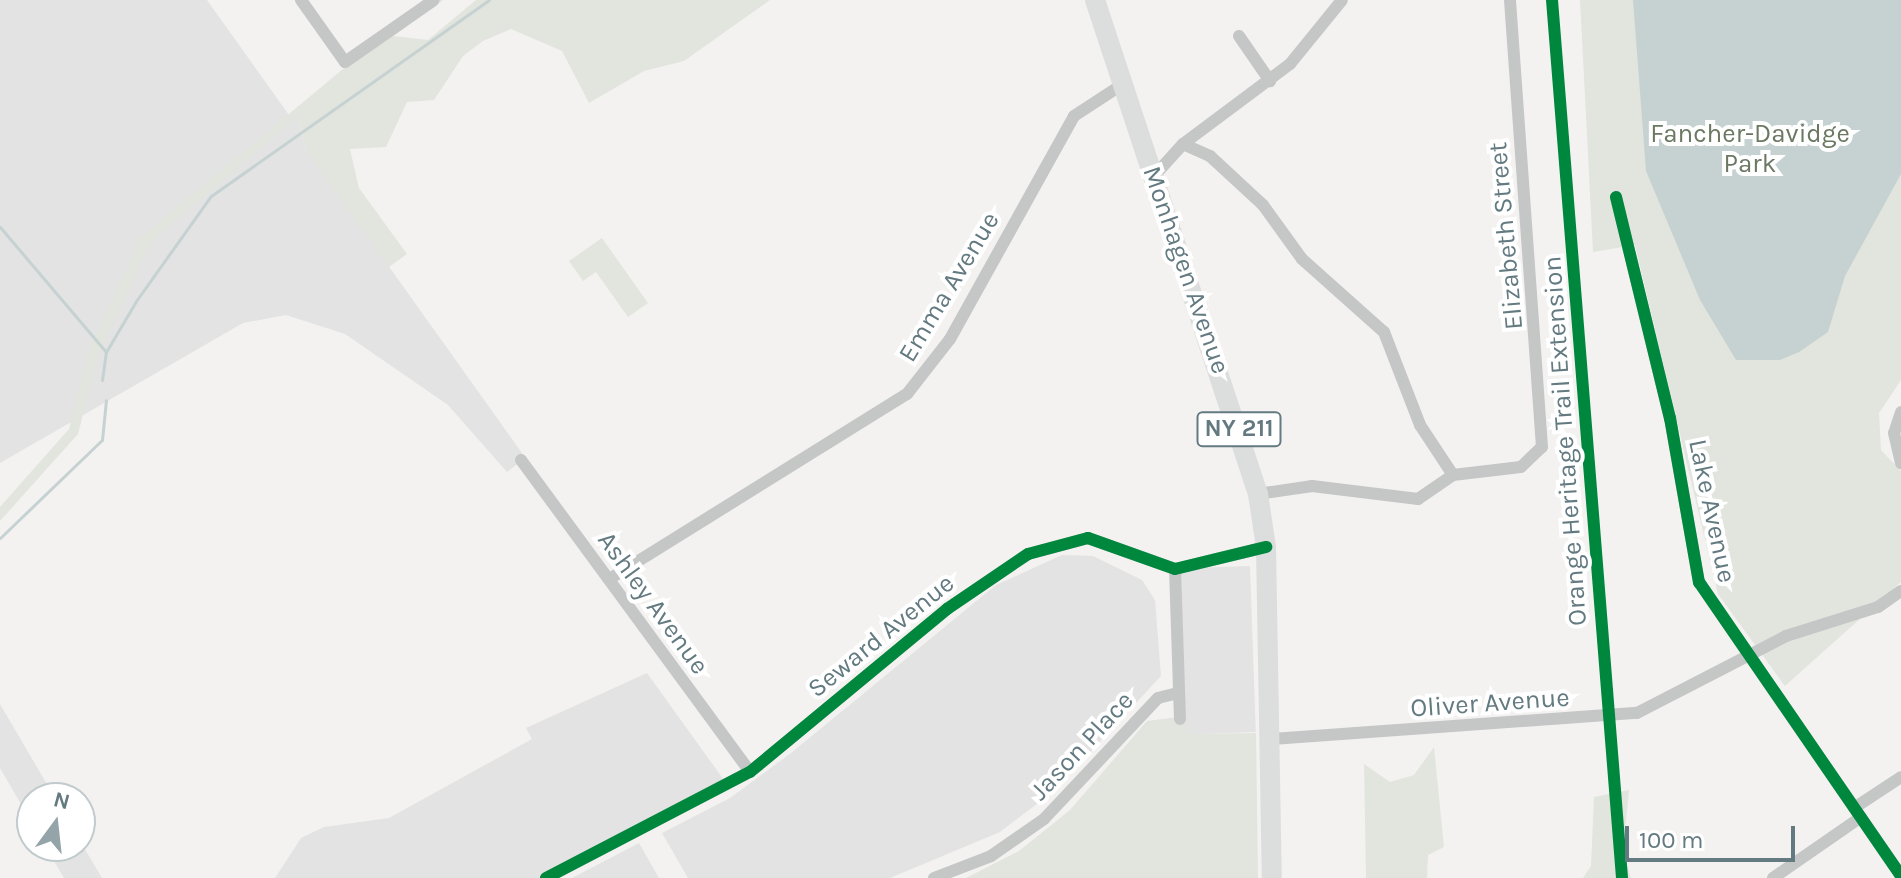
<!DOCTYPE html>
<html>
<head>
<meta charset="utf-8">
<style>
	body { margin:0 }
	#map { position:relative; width:1901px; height:878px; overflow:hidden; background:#f3f2f1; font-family:Karla,sans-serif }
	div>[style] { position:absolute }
	.built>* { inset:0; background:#e2e3e2; transform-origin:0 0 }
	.green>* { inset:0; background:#e2e4de }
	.water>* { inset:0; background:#c6d2d2 }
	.stream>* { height:3px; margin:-1.5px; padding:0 1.5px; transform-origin:1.5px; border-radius:1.5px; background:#c6d2d2 }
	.street>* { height:12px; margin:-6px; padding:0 6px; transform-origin:6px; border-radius:6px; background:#c5c7c7 }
	.primary>* { height:20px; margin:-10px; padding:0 10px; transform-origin:10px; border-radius:10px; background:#dcdddd }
	.cycleway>* { height:12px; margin:-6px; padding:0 6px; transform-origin:6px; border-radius:6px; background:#00873e }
	span { translate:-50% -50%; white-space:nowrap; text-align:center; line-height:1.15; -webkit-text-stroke:8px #fff; paint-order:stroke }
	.shield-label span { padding:2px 6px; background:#fff; border:2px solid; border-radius:6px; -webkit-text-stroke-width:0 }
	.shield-label { font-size:24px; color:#637a81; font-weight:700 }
	.park-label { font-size:26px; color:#6b7862 }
	.street-label { font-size:26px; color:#637a81 }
	.north { position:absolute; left:16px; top:782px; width:80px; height:80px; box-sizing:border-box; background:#fff; border:2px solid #c1cacd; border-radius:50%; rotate:15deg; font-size:22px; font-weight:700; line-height:32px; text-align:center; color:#637a81 }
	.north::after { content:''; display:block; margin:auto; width:28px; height:36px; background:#95a4a8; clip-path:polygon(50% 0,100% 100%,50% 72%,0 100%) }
	.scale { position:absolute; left:1625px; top:826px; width:170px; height:36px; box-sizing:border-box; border:4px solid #637a81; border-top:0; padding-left:10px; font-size:24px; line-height:28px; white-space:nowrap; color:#637a81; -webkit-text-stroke:6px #fff; paint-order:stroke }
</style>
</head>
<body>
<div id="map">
	<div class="built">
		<div style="clip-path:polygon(0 0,207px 0,289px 115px,297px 117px,308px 153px,524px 456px,520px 462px,507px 472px,448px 405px,345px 334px,286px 315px,243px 323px,0 463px)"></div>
		<div style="clip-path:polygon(1062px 555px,1093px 556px,1142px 580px,1155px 600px,1161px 676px,1054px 791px,1000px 832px,890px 878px,688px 878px,662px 833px,730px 798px,791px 753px,996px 585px)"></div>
		<div style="left:1250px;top:566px;width:166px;height:73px;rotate:88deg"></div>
		<div style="clip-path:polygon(647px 673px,726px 783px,546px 878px,275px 878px,301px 838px,324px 827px,389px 818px,532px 739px,526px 728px)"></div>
		<div style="clip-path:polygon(0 704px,55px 798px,32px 798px,32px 823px,0 768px)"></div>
		<div style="clip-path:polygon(80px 841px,102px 878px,64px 878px,45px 846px)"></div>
		<div style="clip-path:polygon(639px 843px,659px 878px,572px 878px)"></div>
	</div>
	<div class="green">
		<div style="clip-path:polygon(426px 0,443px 0,393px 36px,428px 40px,476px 0,770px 0,684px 61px,644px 71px,589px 103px,562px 51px,511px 29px,483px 41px,463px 56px,434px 100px,407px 102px,386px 147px,350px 149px,359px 188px,407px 254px,389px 267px,308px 153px,297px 117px,150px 243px,98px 356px,78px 434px,0 521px,0 507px,69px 429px,88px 353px,141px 237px)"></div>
		<div style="clip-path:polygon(1580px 0,1901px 0,1901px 380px,1879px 413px,1881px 450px,1901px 471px,1901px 582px,1785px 686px,1718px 594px,1635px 245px,1593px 252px)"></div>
		<div style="clip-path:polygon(602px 238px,648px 303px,628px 317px,596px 272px,583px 281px,569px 261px)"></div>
		<div style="clip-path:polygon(1186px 716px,1187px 734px,1256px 733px,1258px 878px,966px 878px,1019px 851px,1070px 810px,1147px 721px)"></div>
		<div style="clip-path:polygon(1434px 747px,1444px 847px,1428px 855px,1427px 878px,1366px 878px,1364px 764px,1390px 782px,1414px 775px)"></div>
		<div style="clip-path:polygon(1629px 790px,1623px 852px,1631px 878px,1583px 878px,1591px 866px,1594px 797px)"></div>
	</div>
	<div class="water">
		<div style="clip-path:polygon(1633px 0,1901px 0,1901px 174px,1845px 276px,1828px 332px,1799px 352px,1780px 360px,1736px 360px,1700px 300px,1646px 171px)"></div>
	</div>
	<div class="stream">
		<div style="left:0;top:227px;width:164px;rotate:49.7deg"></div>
		<div style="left:102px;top:380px;width:28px;rotate:-82deg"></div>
		<div style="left:106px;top:352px;width:59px;rotate:-59.5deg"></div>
		<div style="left:136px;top:301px;width:129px;rotate:-54.5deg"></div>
		<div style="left:211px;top:196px;width:340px;rotate:-35.2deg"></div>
		<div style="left:0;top:538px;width:141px;rotate:-43.9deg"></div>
		<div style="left:102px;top:440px;width:40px;rotate:-84.3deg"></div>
	</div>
	<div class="street">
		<div style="left:301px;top:0;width:76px;rotate:54.6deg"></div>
		<div style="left:345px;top:62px;width:108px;rotate:-34.9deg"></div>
		<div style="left:1239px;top:36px;width:55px;rotate:55.4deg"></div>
		<div style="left:1183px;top:144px;width:30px;rotate:24deg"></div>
		<div style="left:1210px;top:156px;width:72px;rotate:42.8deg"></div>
		<div style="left:1263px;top:205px;width:67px;rotate:54.2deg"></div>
		<div style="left:1302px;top:259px;width:110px;rotate:41.7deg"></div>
		<div style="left:1384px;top:332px;width:100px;rotate:68.8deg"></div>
		<div style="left:1420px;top:425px;width:60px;rotate:56.6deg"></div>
		<div style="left:1154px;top:176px;width:43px;rotate:-47.8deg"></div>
		<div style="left:1183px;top:144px;width:134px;rotate:-36.8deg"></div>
		<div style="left:1290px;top:64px;width:82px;rotate:-50.9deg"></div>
		<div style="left:1616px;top:197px;width:228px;rotate:76.3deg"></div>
		<div style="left:1670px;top:418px;width:167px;rotate:80deg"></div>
		<div style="left:1699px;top:582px;width:357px;rotate:55.5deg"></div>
		<div style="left:1901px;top:412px;width:22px;rotate:108deg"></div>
		<div style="left:1894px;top:433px;width:31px;rotate:77deg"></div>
		<div style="left:521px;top:460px;width:387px;rotate:53.7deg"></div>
		<div style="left:1258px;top:494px;width:55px;rotate:-8.4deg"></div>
		<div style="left:1312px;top:486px;width:107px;rotate:7deg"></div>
		<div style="left:1418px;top:499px;width:42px;rotate:-34.4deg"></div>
		<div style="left:1453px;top:475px;width:68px;rotate:-6.7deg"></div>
		<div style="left:1521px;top:467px;width:29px;rotate:-44deg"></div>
		<div style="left:1542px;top:447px;width:448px;rotate:-94.1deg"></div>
		<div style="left:1175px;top:569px;width:150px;rotate:88.1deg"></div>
		<div style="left:611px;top:578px;width:349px;rotate:-31.9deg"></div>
		<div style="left:907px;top:394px;width:70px;rotate:-52deg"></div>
		<div style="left:950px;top:339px;width:255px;rotate:-60.9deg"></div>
		<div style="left:1074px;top:116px;width:59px;rotate:-33.1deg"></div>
		<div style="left:1272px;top:739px;width:366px;rotate:-4.1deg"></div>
		<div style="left:1637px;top:713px;width:168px;rotate:-27.3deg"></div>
		<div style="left:1786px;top:636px;width:96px;rotate:-17.5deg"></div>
		<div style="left:1878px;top:607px;width:28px;rotate:-35deg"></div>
		<div style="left:1854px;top:808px;width:56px;rotate:-33.4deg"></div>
		<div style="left:546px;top:878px;width:230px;rotate:-27.5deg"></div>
		<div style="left:750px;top:772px;width:256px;rotate:-39.6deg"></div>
		<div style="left:947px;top:609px;width:98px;rotate:-34.2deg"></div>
		<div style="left:1028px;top:554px;width:62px;rotate:-14.9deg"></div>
		<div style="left:1088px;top:538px;width:92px;rotate:19.6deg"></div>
		<div style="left:1175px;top:569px;width:94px;rotate:-13.6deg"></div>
		<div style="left:934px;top:878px;width:61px;rotate:-21.1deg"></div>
		<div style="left:991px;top:856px;width:65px;rotate:-34.9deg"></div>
		<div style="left:1044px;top:819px;width:166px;rotate:-46.7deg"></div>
		<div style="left:1158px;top:698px;width:21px;rotate:-14deg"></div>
		<div style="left:1773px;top:878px;width:107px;rotate:-34.7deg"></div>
	</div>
	<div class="primary">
		<div style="left:1095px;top:0;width:520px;rotate:71.74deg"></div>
		<div style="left:1258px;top:494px;width:54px;rotate:81.4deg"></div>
		<div style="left:1266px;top:547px;width:331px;rotate:89deg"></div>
	</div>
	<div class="cycleway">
		<div style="left:1552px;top:0;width:881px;rotate:85.44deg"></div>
		<div style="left:1616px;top:197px;width:228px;rotate:76.3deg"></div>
		<div style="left:1670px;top:418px;width:167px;rotate:80deg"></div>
		<div style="left:1699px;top:582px;width:357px;rotate:55.5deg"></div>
		<div style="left:546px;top:878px;width:230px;rotate:-27.5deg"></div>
		<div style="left:750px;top:772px;width:256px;rotate:-39.6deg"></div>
		<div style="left:947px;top:609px;width:98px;rotate:-34.2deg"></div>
		<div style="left:1028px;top:554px;width:62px;rotate:-14.9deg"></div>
		<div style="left:1088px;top:538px;width:92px;rotate:19.6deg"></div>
		<div style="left:1175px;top:569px;width:94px;rotate:-13.6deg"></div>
	</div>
	<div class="shield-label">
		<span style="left:1239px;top:429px">NY 211</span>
	</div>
	<div class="park-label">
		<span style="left:1750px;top:149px">Fancher-Davidge<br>Park</span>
	</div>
	<div class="street-label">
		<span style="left:1506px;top:236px;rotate:-95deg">Elizabeth Street</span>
		<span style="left:1186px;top:270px;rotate:71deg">Monhagen Avenue</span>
		<span style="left:949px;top:287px;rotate:-59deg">Emma Avenue</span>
		<span style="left:1565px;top:441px;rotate:-94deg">Orange Heritage Trail Extension</span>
		<span style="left:1712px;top:511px;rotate:78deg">Lake Avenue</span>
		<span style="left:653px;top:603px;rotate:54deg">Ashley Avenue</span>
		<span style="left:881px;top:636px;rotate:-39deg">Seward Avenue</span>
		<span style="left:1490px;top:703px;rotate:-4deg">Oliver Avenue</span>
		<span style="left:1082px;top:746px;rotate:-47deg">Jason Place</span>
	</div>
	<div class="north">N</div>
	<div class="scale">100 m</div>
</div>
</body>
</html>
